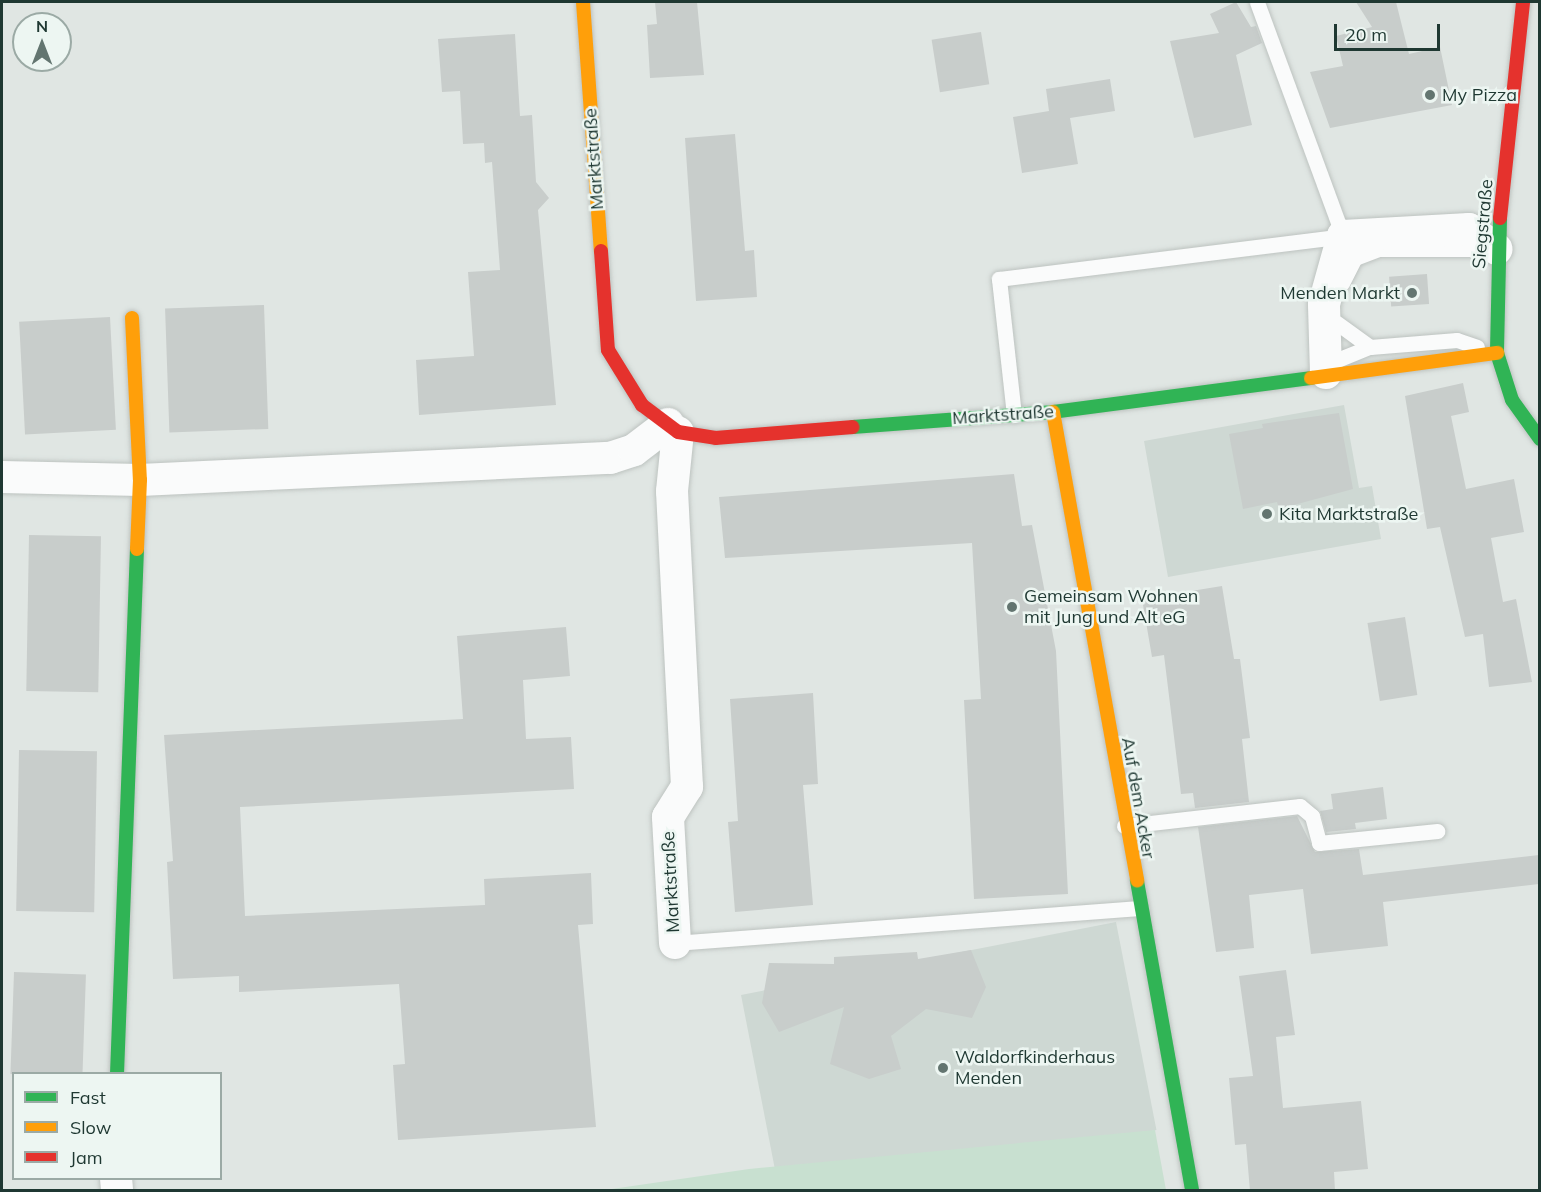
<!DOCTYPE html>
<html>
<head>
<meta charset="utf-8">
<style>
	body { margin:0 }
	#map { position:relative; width:1541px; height:1192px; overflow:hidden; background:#e0e6e3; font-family:Mulish,sans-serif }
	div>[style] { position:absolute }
	.built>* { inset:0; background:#ced8d3; transform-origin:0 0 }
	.green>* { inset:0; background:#c8e0d0 }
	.building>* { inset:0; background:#c8cdcb; transform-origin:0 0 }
	.roads { filter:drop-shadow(0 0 2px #bdc3c0) drop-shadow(0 0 2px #bdc3c0) }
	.lane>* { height:15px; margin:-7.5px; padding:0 7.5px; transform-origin:7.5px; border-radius:7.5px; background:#fafbfb }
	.street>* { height:32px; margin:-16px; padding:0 16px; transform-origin:16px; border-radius:16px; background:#fafbfb }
	.fast>* { height:14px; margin:-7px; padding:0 7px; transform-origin:7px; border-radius:7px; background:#30b455 }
	.slow>* { height:14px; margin:-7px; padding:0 7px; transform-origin:7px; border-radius:7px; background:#ff9f0a }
	.jam>* { height:14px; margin:-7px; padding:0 7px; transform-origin:7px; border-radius:7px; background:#e5322d }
	.dots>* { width:16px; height:16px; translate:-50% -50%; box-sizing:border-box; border:3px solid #edf6f2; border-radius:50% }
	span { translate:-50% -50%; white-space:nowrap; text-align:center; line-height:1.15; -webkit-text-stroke:5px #edf6f2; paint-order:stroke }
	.poi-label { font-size:18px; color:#1f3832 }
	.left { translate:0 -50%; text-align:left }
	.right { translate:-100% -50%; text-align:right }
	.street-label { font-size:18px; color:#1f3832 }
	.frame { position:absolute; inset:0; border:3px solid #1f3832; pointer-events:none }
	.legend { position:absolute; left:12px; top:1072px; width:210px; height:108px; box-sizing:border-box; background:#edf6f2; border:2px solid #9baaa5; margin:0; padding:8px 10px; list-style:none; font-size:18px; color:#1f3832 }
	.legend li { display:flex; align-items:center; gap:12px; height:30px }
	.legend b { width:30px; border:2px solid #9baaa5 }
	.north { position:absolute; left:12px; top:12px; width:60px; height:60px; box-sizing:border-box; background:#edf6f2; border:2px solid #9baaa5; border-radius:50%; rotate:0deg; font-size:16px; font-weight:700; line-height:24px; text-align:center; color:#1f3832 }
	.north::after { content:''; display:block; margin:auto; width:21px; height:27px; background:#637570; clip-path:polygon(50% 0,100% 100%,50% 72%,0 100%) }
	.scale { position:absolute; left:1334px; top:24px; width:106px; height:27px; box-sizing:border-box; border:3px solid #1f3832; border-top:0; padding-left:8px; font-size:18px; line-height:21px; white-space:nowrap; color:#1f3832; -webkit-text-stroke:4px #edf6f2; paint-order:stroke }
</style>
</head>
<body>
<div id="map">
	<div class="built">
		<div style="clip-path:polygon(1344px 405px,1359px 488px,1372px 486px,1381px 539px,1168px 577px,1144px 441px)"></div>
		<div style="left:1116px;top:922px;width:212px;height:382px;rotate:79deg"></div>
	</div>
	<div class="green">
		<div style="clip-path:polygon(1155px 1130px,1166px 1190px,605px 1190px,749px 1169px)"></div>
	</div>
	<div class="building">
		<div style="clip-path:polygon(655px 2px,697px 2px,704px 75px,650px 78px,647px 25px,657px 24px)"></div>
		<div style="clip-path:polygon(1236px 2px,1251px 27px,1256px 26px,1262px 43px,1236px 55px,1252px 125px,1194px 138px,1170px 41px,1219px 33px,1210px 14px)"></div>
		<div style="clip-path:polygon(1356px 2px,1396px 2px,1409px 54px,1440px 47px,1452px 105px,1330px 128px,1310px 72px,1343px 66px,1336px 36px,1372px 27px)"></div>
		<div style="left:981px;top:32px;width:53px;height:50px;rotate:81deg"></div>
		<div style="clip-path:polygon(515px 34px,520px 116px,532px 115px,536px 182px,549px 198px,538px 210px,556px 405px,419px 415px,416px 360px,474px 356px,468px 272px,500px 270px,492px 162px,485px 163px,484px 143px,463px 144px,460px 91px,442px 92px,438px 39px)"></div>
		<div style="clip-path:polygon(1110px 79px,1115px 111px,1070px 118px,1078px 164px,1022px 173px,1013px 117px,1049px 111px,1046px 89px)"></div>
		<div style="clip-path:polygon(735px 134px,745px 251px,754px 250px,757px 297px,696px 301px,685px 138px)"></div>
		<div style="left:1427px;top:274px;width:30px;height:38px;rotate:86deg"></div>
		<div style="left:264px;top:305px;width:124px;height:99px;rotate:88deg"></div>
		<div style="left:110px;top:317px;width:113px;height:91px;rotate:87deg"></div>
		<div style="clip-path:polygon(1463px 383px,1469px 412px,1451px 416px,1466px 489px,1514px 479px,1524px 532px,1491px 538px,1503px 602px,1516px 599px,1532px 682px,1489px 687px,1483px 634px,1465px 637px,1440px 527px,1427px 529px,1405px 396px)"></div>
		<div style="clip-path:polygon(1339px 413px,1353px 489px,1279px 509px,1277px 502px,1243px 509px,1229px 434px,1263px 428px,1262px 424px)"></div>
		<div style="clip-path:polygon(1014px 474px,1022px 526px,1032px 525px,1056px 651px,1068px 894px,974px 899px,964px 700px,981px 699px,972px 543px,725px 558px,719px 497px)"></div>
		<div style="left:29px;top:535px;width:72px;height:156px;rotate:1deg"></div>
		<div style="clip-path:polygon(1222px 586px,1234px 659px,1240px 659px,1250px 738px,1242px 739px,1249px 802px,1195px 808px,1193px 793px,1181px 794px,1164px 655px,1152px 657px,1142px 599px)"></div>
		<div style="left:1405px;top:617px;width:79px;height:38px;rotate:81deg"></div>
		<div style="clip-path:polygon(566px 627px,570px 676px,523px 680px,526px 739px,571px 737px,574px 789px,240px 807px,245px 916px,485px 905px,484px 879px,591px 873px,593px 924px,578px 925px,596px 1127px,398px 1140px,393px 1065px,405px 1064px,399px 984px,239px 992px,239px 976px,173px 979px,167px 862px,173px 861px,164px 735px,463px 719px,457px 636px)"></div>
		<div style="clip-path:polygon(813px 693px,818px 784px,803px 785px,813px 905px,735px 912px,728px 822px,738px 821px,730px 699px)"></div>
		<div style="left:19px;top:750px;width:78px;height:161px;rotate:1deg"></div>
		<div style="clip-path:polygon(1383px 787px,1387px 819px,1355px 823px,1356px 829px,1326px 832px,1320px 811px,1333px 809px,1331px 794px)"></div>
		<div style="clip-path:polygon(1297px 816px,1315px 852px,1359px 849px,1363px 875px,1539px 855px,1539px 884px,1383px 902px,1388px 946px,1311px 954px,1303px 889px,1249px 895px,1254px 948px,1216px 952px,1198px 827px)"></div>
		<div style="clip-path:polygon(971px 950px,986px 987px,972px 1018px,926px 1009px,891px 1036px,901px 1069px,869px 1079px,830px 1064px,844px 1007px,779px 1032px,762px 1003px,769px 963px,834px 964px,834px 957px,917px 952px,918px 959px)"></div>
		<div style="clip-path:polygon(1286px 970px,1295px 1035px,1276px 1037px,1283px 1108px,1361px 1101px,1368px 1169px,1334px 1172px,1335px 1191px,1250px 1191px,1246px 1144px,1235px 1145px,1229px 1078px,1253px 1076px,1239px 976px)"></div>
		<div style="left:14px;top:972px;width:72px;height:102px;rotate:2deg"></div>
	</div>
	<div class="roads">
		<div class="lane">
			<div style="left:1342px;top:283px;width:28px;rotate:-63deg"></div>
			<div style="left:1355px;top:258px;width:26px;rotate:-21deg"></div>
			<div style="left:1379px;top:249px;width:109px"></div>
			<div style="left:1337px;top:323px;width:41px;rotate:36deg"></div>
			<div style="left:1331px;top:367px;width:9px;rotate:-49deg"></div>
			<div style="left:1337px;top:360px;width:35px;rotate:-22deg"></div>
			<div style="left:1370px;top:347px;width:87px;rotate:-4.6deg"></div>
			<div style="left:1457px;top:340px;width:21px;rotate:19deg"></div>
			<div style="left:1014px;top:415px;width:137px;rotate:-96.3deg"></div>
			<div style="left:999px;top:279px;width:347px;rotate:-7.1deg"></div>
			<div style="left:1343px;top:236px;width:249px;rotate:-110.2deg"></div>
			<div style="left:1124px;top:826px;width:177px;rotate:-6.5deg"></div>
			<div style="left:1300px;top:806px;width:16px;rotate:40deg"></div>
			<div style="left:1312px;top:816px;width:28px;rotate:75deg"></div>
			<div style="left:1319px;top:843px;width:119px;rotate:-5.8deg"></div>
			<div style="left:675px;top:943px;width:465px;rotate:-4.3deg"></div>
		</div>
		<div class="street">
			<div style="left:1326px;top:373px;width:69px;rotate:-91.7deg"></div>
			<div style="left:1324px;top:304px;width:71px;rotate:-74.4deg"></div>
			<div style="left:1343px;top:236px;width:126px;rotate:-3.2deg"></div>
			<div style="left:1469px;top:229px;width:34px;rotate:36deg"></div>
			<div style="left:2px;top:477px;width:138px;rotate:1.2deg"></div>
			<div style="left:140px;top:480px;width:471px;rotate:-2.7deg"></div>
			<div style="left:610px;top:458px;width:25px;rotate:-18deg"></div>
			<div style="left:634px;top:450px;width:43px;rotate:-37.4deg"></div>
			<div style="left:675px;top:943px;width:126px;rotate:-93.2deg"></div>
			<div style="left:668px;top:817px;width:36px;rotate:-58deg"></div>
			<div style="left:687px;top:787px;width:296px;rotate:-92.9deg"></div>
			<div style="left:672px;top:491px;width:59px;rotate:-84.2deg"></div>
			<div style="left:116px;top:1178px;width:12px;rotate:85deg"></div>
		</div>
		<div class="fast">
			<div style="left:1500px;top:218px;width:135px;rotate:91.3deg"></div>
			<div style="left:1497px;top:353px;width:49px;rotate:72.3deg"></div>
			<div style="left:1512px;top:400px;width:48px;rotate:54.3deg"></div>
			<div style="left:853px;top:427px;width:201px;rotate:-4.3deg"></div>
			<div style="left:1053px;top:412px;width:260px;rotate:-7.5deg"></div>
			<div style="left:1137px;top:881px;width:314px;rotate:79.9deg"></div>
			<div style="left:117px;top:1074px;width:525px;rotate:-87.82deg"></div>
		</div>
		<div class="slow">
			<div style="left:583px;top:2px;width:250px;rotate:85.9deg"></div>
			<div style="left:132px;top:318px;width:162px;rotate:87.2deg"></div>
			<div style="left:140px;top:480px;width:69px;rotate:92.5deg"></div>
			<div style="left:1311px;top:378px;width:188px;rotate:-7.7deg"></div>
			<div style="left:1053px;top:412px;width:476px;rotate:79.8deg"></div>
		</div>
		<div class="jam">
			<div style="left:1500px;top:218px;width:217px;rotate:-83.9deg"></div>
			<div style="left:601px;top:251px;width:99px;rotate:86deg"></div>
			<div style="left:608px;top:350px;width:65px;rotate:58.3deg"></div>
			<div style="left:642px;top:405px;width:45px;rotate:36.9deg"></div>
			<div style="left:678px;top:432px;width:38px;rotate:9deg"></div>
			<div style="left:716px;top:438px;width:137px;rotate:-4.6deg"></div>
		</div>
	</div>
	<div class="dots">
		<div style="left:1430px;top:95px;background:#637570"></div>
		<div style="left:1412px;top:293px;background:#637570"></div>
		<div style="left:1267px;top:514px;background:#637570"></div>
		<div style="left:1012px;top:607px;background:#637570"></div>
		<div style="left:943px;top:1068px;background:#637570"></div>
	</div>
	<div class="poi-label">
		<span class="left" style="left:1442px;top:95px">My Pizza</span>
		<span class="right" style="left:1400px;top:293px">Menden Markt</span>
		<span class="left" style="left:1279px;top:514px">Kita Marktstraße</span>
		<span class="left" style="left:1024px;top:607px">Gemeinsam Wohnen<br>mit Jung und Alt eG</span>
		<span class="left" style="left:955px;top:1068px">Waldorfkinderhaus<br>Menden</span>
	</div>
	<div class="street-label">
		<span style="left:594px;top:159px;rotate:-94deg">Marktstraße</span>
		<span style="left:1483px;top:224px;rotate:-85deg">Siegstraße</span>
		<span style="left:1003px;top:415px;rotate:-4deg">Marktstraße</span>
		<span style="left:1138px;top:798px;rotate:80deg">Auf dem Acker</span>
		<span style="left:671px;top:882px;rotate:-93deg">Marktstraße</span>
	</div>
	<div class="frame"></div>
	<ul class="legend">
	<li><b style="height:8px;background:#30b455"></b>Fast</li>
	<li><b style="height:8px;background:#ff9f0a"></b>Slow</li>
	<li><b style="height:8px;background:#e5322d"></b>Jam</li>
	</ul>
	<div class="north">N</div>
	<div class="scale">20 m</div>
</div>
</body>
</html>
